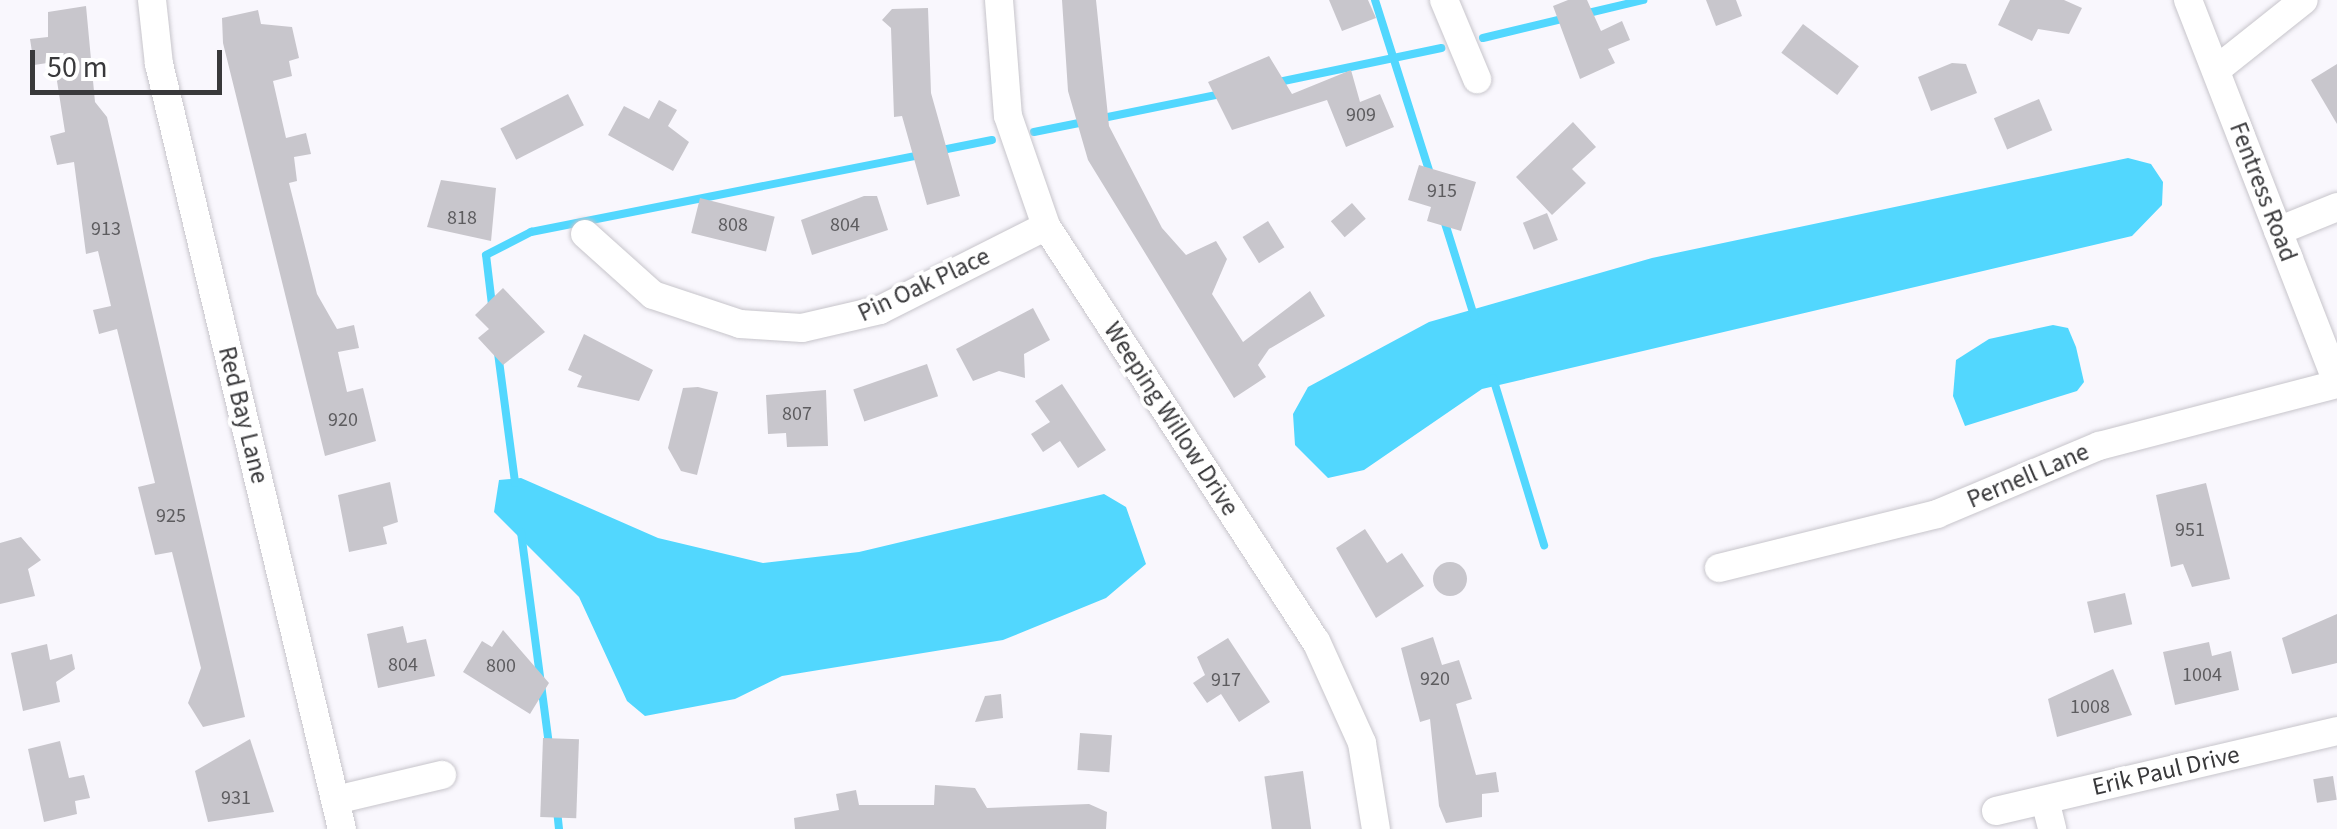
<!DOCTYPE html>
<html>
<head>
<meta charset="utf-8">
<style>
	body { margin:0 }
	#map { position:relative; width:2337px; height:829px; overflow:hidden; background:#f9f7fd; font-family:"Source Sans 3",sans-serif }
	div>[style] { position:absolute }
	.water>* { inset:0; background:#52d7fe }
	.stream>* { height:8px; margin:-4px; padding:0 4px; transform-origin:4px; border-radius:4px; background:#52d7fe }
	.building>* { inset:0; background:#c8c6cc; transform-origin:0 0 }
	.round { border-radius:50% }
	.roads { filter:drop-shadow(0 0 2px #c7c5cb) drop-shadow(0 0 2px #c7c5cb) }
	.minor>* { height:28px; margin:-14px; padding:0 14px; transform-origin:14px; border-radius:14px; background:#fff }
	span { translate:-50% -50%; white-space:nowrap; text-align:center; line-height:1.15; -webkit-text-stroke:8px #fff; paint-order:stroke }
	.number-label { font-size:20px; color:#5d5c5f }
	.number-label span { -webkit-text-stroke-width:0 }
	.street-label { font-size:25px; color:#39393b }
	.scale { position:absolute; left:30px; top:50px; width:192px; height:45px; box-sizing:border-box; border:5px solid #39393b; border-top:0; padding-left:12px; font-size:30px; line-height:35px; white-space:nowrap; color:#39393b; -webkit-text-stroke:8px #fff; paint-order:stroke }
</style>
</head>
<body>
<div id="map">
	<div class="water">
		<div style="clip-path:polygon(2128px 158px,2151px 164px,2163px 182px,2162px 205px,2132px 236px,1482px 389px,1364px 470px,1328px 478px,1295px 445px,1293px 414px,1308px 387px,1429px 322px,1652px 258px)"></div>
		<div style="clip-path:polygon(2053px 325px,2068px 328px,2076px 347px,2084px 382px,2077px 391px,1965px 426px,1953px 396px,1956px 360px,1989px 339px)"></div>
		<div style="clip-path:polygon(521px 478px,658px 538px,763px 563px,859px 552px,1104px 494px,1126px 507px,1146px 564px,1106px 598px,1003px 640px,782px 676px,735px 699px,645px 716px,627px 701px,579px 597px,494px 512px,499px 480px)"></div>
	</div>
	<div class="stream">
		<div style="left:1375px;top:0;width:182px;rotate:72.4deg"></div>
		<div style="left:1584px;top:14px;width:61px;rotate:-13.3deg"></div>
		<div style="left:1483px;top:38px;width:85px;rotate:-13.5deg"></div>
		<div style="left:1274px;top:83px;width:171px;rotate:-11.8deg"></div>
		<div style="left:1098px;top:119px;width:126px;rotate:-11.5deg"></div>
		<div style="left:1034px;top:132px;width:51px;rotate:-11.3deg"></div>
		<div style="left:937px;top:151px;width:56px;rotate:-11.3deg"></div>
		<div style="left:1444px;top:220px;width:101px;rotate:72.6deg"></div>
		<div style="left:492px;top:305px;width:50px;rotate:-96.8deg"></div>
		<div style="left:486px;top:255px;width:51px;rotate:-27.1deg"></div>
		<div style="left:531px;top:232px;width:396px;rotate:-11.2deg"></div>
		<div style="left:498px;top:353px;width:131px;rotate:82.5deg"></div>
		<div style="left:1493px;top:378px;width:175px;rotate:73deg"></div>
		<div style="left:521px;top:532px;width:216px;rotate:82.5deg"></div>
		<div style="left:557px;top:810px;width:19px;rotate:84deg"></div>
	</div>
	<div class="building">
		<div style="clip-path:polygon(1062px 0,1096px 0,1109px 126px,1162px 228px,1186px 255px,1216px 241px,1227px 259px,1212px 294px,1243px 342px,1310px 291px,1325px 316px,1269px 349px,1258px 365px,1266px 377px,1234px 398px,1088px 160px,1068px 91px)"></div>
		<div style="clip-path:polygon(1329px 0,1368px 0,1376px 18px,1342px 31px)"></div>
		<div style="clip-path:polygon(1568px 0,1587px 0,1601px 31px,1622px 21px,1630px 40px,1608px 49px,1615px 63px,1580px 79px,1553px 6px)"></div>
		<div style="clip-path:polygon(1706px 0,1736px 0,1742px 16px,1716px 26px)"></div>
		<div style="clip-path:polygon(2010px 0,2064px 0,2082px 8px,2069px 34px,2038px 29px,2032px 41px,1998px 25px)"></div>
		<div style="clip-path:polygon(86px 6px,95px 102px,107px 117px,245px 717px,203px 727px,188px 703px,201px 668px,172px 552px,155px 555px,138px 487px,155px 483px,117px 329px,99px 334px,93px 310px,111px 306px,98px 251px,86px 254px,74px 162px,57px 165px,50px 136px,65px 132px,54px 62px,34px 65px,30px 39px,48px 37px,48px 12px)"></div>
		<div style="clip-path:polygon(928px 8px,931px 93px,960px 196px,927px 205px,902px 116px,894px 117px,891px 28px,882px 20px,892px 9px)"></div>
		<div style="clip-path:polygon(258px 10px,261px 24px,292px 27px,299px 58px,289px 61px,292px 76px,273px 81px,286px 138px,306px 133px,311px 154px,294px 157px,297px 181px,289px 183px,317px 294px,337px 329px,354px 325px,359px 348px,338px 352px,347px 392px,363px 388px,376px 441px,325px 456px,223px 43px,222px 18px)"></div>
		<div style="left:1803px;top:24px;width:70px;height:36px;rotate:37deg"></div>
		<div style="clip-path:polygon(1269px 56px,1292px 94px,1351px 70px,1360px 102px,1380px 94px,1394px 127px,1346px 147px,1327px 100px,1232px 130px,1208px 82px)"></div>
		<div style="clip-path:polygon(1952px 63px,1966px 64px,1977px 93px,1931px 111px,1918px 77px)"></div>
		<div style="clip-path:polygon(2337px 64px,2337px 124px,2311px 80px)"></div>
		<div style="left:568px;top:94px;width:35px;height:76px;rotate:63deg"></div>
		<div style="left:2039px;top:99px;width:34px;height:49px;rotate:67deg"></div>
		<div style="clip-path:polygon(659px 100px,677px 110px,668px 126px,689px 142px,673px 171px,608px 135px,624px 106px,649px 119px)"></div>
		<div style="clip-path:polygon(1573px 122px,1596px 147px,1572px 169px,1586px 183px,1552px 215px,1516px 177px)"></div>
		<div style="clip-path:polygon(1419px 165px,1476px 182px,1461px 231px,1427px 221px,1431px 207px,1408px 200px)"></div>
		<div style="clip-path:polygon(441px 180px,496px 188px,491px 241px,427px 227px)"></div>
		<div style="clip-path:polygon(864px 196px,877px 196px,888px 230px,812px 255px,801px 220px)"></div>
		<div style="left:700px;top:198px;width:77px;height:36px;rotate:14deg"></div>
		<div style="left:1352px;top:203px;width:21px;height:28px;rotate:49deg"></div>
		<div style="left:1547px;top:213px;width:29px;height:26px;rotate:68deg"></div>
		<div style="left:1268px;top:221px;width:31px;height:30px;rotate:58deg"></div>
		<div style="clip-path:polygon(503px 288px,545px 332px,503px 365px,478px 338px,489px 329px,475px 315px)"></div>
		<div style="clip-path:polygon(1033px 308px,1050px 340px,1024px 354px,1025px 378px,999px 371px,973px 381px,956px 349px)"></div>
		<div style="clip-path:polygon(584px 334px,653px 370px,639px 401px,577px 387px,582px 376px,568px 370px)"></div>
		<div style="left:927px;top:364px;width:34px;height:78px;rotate:71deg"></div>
		<div style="clip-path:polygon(1062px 384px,1106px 450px,1078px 468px,1060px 441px,1043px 452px,1031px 434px,1050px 422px,1035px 401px)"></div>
		<div style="clip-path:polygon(698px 387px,718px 392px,697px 475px,681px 471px,668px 448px,683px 388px)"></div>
		<div style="clip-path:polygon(826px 390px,828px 446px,787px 447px,786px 433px,768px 434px,766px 395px)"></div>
		<div style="clip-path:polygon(390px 482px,398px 522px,383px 527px,387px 544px,349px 552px,338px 495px)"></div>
		<div style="clip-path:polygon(2206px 483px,2230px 579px,2192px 587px,2183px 564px,2171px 567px,2156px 495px)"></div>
		<div style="clip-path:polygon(1365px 529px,1387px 563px,1402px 553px,1424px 586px,1376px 618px,1336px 548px)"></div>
		<div style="clip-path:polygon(21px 537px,41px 560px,28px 569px,35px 596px,0 604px,0 543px)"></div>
		<div class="round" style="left:1433px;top:562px;width:34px;height:34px"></div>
		<div style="left:2125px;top:593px;width:32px;height:39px;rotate:77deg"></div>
		<div style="clip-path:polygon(2337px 614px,2337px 663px,2292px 674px,2282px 638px)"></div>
		<div style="clip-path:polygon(403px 626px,407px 643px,426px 639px,435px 676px,378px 688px,367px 634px)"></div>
		<div style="clip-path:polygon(503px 630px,549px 683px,530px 714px,463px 672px,482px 641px,492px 647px)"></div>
		<div style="clip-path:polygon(1433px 637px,1442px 665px,1459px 660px,1472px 699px,1456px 704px,1476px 775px,1496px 772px,1499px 792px,1482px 794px,1482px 817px,1446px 823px,1439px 806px,1430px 719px,1420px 722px,1401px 648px)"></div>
		<div style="clip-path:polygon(1228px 638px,1270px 702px,1239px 722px,1221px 694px,1207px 703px,1193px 683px,1205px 675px,1197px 657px)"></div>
		<div style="clip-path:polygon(2209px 642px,2212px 656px,2231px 651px,2239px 690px,2175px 705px,2163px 652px)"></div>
		<div style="clip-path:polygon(47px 644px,50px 660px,72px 654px,75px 669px,56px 682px,60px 702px,23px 711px,11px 653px)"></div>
		<div style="clip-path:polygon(2113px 669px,2132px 715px,2057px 737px,2048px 699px)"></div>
		<div style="clip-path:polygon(1001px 694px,1003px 718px,975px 722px,985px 696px)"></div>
		<div style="left:1080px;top:733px;width:32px;height:37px;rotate:4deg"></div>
		<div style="left:543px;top:738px;width:36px;height:79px;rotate:2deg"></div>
		<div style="clip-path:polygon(250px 739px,274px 812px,208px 822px,195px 771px)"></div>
		<div style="clip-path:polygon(60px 741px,69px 778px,84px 775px,90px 798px,75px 801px,77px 814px,44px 822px,28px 749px)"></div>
		<div style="left:1303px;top:771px;width:59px;height:39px;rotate:82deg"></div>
		<div style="left:2333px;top:776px;width:24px;height:20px;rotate:81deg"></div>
		<div style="clip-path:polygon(935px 785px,975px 788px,987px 808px,1089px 804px,1107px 812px,1106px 829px,795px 829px,794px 818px,839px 810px,836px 794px,856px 790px,859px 805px,934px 805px)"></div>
	</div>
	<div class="roads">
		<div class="minor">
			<div style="left:152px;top:0;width:64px;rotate:83.8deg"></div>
			<div style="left:159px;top:64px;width:787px;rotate:76.55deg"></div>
			<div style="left:999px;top:0;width:116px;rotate:85.6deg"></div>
			<div style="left:1008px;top:116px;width:116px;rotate:70.9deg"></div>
			<div style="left:1046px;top:226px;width:495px;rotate:57deg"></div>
			<div style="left:1316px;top:641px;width:112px;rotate:65.7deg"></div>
			<div style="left:1362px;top:743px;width:87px;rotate:80.8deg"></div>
			<div style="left:1444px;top:0;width:86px;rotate:67.3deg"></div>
			<div style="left:2188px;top:0;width:411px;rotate:68.7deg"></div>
			<div style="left:2216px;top:70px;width:112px;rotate:-38.5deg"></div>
			<div style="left:2278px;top:231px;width:64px;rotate:-22.1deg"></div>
			<div style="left:585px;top:234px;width:91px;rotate:41.9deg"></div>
			<div style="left:653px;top:295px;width:92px;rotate:18.4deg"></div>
			<div style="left:740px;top:324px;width:62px;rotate:3.7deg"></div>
			<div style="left:802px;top:328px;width:80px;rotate:-13deg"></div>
			<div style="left:880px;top:310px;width:186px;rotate:-26.8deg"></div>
			<div style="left:1719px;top:568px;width:225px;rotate:-13.9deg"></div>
			<div style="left:1937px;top:514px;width:176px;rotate:-22.8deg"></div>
			<div style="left:2099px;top:446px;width:246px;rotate:-14.6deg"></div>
			<div style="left:336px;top:800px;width:109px;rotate:-13.3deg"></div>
			<div style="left:2045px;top:800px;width:30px;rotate:76deg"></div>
			<div style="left:1996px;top:811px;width:350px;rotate:-13.2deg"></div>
		</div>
	</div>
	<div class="number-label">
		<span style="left:1361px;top:115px">909</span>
		<span style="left:1442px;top:191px">915</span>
		<span style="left:462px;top:218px">818</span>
		<span style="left:733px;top:225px">808</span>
		<span style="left:845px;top:225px">804</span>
		<span style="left:106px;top:229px">913</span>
		<span style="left:797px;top:414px">807</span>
		<span style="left:343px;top:420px">920</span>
		<span style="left:171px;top:516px">925</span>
		<span style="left:2190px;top:530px">951</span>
		<span style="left:403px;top:665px">804</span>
		<span style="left:501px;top:666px">800</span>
		<span style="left:2202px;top:675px">1004</span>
		<span style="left:1435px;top:679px">920</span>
		<span style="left:1226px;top:680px">917</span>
		<span style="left:2090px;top:707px">1008</span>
		<span style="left:236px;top:798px">931</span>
	</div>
	<div class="street-label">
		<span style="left:2263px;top:192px;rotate:69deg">Fentress Road</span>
		<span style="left:924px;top:285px;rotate:-25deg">Pin Oak Place</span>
		<span style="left:243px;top:415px;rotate:76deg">Red Bay Lane</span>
		<span style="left:1171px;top:419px;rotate:57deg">Weeping Willow Drive</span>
		<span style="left:2028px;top:476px;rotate:-23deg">Pernell Lane</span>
		<span style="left:2166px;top:771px;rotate:-13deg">Erik Paul Drive</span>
	</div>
	<div class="scale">50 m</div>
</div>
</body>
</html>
